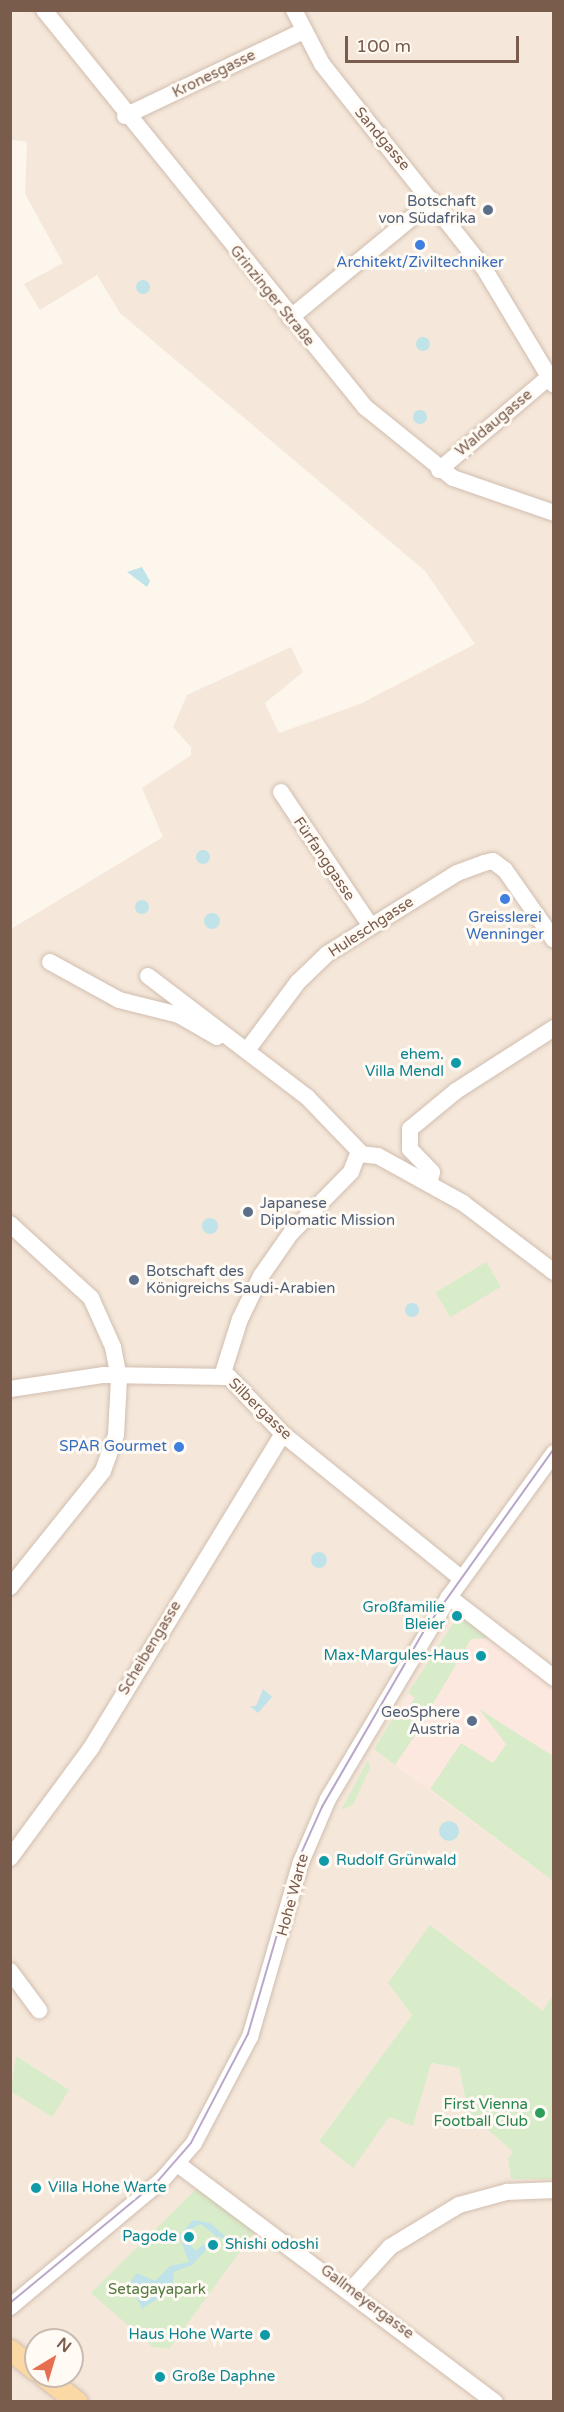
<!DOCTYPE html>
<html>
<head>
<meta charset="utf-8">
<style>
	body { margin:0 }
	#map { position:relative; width:564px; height:2412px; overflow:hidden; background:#fdf6ec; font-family:"Varela Round",sans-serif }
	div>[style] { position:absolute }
	.residential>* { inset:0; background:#f5e8da }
	.commercial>* { inset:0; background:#fde8e0 }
	.green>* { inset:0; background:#d8ecc9; transform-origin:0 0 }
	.water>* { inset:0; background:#bfe3e8 }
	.round { border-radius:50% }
	.roads { filter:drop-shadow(0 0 2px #d1beb0) drop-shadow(0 0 2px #d1beb0) }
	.minor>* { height:16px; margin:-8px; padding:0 8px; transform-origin:8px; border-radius:8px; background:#fff }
	.major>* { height:21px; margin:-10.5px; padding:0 10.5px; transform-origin:10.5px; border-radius:10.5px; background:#fbd9a5 }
	.tram>* { height:1.5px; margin:-0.75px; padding:0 0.75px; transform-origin:0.75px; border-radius:0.75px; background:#b9a8c9 }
	.dots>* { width:16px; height:16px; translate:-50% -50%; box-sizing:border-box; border:3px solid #fffaf3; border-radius:50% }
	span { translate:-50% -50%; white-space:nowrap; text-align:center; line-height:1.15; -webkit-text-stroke:6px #fffaf3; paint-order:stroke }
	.street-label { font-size:15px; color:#7a5c4d }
	.service-label { font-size:15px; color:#4e5e75 }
	.right { translate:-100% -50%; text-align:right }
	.left { translate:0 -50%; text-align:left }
	.shop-label { font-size:15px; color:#366cbe }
	.culture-label { font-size:15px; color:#0d838f }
	.leisure-label { font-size:15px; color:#27864d }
	.park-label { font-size:15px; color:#537a41 }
	.frame { position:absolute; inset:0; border:12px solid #7a5c4d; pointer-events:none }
	.north { position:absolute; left:24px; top:2328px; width:60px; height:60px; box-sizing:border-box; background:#fffaf3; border:2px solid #cabbb1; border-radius:50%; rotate:38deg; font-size:16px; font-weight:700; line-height:24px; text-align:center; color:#7a5c4d }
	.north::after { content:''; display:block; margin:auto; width:21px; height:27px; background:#e76f51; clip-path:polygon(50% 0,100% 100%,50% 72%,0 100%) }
	.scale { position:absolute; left:345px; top:36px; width:174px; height:27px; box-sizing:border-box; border:3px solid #7a5c4d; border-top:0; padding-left:8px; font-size:18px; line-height:21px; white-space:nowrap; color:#7a5c4d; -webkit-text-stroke:4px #fffaf3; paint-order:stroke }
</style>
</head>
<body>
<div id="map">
	<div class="residential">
		<div style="clip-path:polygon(evenodd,11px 11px,553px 11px,553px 1691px,461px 1611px,374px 1749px,553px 1881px,553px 1995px,544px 2011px,412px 2015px,319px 2141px,389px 2117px,430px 2063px,459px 2068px,468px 2112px,500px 2137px,535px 2177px,553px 2179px,553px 2130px,553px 2401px,11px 2401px,11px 929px,163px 837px,142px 788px,191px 755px,191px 747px,173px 727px,187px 695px,291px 647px,303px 672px,265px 703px,279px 733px,360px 704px,475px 644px,425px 571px,120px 313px,97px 275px,40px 310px,24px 284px,63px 263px,25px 194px,27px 142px,11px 140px,11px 11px,36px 2340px,72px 2340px,72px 2376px,36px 2376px,36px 2340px)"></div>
	</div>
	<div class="commercial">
		<div style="clip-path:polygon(461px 1611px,553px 1691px,553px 1881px,374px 1749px)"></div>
	</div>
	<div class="green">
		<div style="left:486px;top:1262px;width:29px;height:59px;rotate:59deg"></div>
		<div style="clip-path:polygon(461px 1611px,493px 1638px,471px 1639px,427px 1714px,410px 1704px,415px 1698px,408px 1693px)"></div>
		<div style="clip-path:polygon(400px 1707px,425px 1721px,395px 1765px,374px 1749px)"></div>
		<div style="clip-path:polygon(479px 1709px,553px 1756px,553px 1881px,430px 1789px,461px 1743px,493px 1763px,506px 1744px)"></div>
		<div style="clip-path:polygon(368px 1760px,370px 1768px,353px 1805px,341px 1810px)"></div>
		<div style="clip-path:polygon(430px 1925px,543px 2011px,553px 1995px,553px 2179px,511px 2179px,508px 2159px,513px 2152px,468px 2112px,459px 2068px,431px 2063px,413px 2126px,389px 2117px,353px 2168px,319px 2141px,412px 2015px,388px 1983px)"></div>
		<div style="clip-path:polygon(16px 2056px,69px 2090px,52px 2117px,11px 2091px)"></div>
		<div style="clip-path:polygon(196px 2189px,255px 2231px,169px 2349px,153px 2347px,91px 2293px)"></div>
	</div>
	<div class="water">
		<div class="round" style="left:136px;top:280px;width:14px;height:14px"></div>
		<div class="round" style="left:416px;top:337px;width:14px;height:14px"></div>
		<div class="round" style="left:413px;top:410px;width:14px;height:14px"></div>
		<div style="clip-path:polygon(142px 567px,150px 581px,147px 587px,127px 572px)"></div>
		<div class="round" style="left:196px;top:850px;width:14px;height:14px"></div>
		<div class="round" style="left:135px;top:900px;width:14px;height:14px"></div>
		<div class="round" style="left:204px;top:913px;width:16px;height:16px"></div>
		<div class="round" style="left:202px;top:1218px;width:16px;height:16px"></div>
		<div class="round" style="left:405px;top:1303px;width:14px;height:14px"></div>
		<div class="round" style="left:311px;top:1552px;width:16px;height:16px"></div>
		<div style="clip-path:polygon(263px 1689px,272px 1697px,258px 1713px,250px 1706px,256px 1706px)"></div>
		<div class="round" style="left:439px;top:1821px;width:20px;height:20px"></div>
		<div style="clip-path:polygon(evenodd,193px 2220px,210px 2223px,238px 2248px,219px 2236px,192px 2265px,174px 2272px,172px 2289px,142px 2309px,130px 2282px,137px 2273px,155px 2281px,170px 2266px,189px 2262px,179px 2236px,193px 2220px,201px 2224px,216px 2236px,195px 2251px,183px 2233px,201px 2224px)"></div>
	</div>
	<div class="roads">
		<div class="minor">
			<div style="left:44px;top:10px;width:511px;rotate:51.04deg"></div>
			<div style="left:365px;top:407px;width:113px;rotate:38.9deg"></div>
			<div style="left:453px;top:478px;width:107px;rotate:19.1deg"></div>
			<div style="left:294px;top:10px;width:61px;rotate:62.6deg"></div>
			<div style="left:322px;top:64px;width:263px;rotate:51.6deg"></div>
			<div style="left:485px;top:270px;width:134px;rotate:59deg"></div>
			<div style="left:125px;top:116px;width:197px;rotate:-25.5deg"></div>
			<div style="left:290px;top:318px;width:185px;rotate:-39.5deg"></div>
			<div style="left:439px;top:470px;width:144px;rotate:-40.2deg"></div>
			<div style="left:281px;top:792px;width:160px;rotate:56.2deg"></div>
			<div style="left:50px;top:962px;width:79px;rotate:28.8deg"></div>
			<div style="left:119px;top:1000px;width:62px;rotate:14deg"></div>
			<div style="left:179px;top:1015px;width:44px;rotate:30.1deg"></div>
			<div style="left:148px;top:976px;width:200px;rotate:37.3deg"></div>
			<div style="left:307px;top:1097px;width:75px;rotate:46.1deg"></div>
			<div style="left:359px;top:1151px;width:22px;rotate:111deg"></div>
			<div style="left:351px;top:1172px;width:86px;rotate:134.5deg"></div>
			<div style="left:291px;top:1233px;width:52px;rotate:124.9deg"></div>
			<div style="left:261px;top:1276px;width:48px;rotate:116deg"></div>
			<div style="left:240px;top:1319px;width:60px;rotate:107.5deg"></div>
			<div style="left:248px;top:1049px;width:84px;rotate:-53.3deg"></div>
			<div style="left:298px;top:982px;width:40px;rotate:-44deg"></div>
			<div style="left:327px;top:954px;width:153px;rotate:-31.9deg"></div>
			<div style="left:457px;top:873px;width:29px;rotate:-20deg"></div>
			<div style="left:484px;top:863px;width:9px;rotate:-13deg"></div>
			<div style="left:493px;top:861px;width:15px;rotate:37deg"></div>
			<div style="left:505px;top:870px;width:85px;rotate:55deg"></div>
			<div style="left:359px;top:1154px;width:19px;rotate:6deg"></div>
			<div style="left:378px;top:1156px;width:97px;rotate:28.9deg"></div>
			<div style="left:463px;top:1203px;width:114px;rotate:37.2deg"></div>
			<div style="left:429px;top:1184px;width:12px;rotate:-76deg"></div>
			<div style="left:432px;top:1172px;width:32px;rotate:-134deg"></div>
			<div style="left:410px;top:1149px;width:20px;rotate:-90deg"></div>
			<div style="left:410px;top:1129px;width:60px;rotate:-39.6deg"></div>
			<div style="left:456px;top:1091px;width:117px;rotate:-32.7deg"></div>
			<div style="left:10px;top:1224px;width:110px;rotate:42.4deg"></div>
			<div style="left:91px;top:1298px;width:54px;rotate:65.8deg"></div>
			<div style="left:113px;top:1347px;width:32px;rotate:79deg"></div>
			<div style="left:119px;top:1378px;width:57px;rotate:93deg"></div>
			<div style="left:116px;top:1435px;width:38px;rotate:110deg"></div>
			<div style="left:103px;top:1471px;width:149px;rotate:128.7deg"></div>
			<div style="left:10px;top:1389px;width:95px;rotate:-8.5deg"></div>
			<div style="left:104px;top:1375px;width:125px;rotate:0.9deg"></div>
			<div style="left:229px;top:1377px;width:79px;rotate:46.5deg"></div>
			<div style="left:283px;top:1434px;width:230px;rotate:39deg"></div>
			<div style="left:449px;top:1597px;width:133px;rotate:37.6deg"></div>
			<div style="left:10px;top:1858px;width:137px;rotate:-53.6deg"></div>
			<div style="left:91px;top:1748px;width:368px;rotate:-58.6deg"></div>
			<div style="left:10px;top:1971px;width:49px;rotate:53.4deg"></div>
			<div style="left:179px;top:2165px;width:395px;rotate:36.9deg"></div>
			<div style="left:351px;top:2290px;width:58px;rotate:-47.8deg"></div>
			<div style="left:390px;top:2247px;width:81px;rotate:-31.3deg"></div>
			<div style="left:459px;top:2205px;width:50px;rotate:-15.2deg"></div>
			<div style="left:507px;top:2192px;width:47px;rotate:-2.4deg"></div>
			<div style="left:10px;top:2307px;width:199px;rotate:-39.9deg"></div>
			<div style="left:163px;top:2179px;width:48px;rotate:-49.3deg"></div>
			<div style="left:194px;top:2143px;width:120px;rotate:-62.2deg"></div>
			<div style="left:250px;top:2037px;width:182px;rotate:-73.8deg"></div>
			<div style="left:301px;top:1862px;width:69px;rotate:-66.8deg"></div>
			<div style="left:328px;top:1799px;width:235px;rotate:-59.1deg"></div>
			<div style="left:449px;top:1597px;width:178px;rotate:-53.9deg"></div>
		</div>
		<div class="major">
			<div style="left:10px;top:2350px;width:33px;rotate:38deg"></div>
			<div style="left:44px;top:2376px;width:42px;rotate:38.2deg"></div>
		</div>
	</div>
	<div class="tram">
		<div style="left:10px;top:2303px;width:192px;rotate:-39.5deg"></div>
		<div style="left:158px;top:2181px;width:50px;rotate:-49deg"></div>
		<div style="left:191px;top:2143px;width:123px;rotate:-62.4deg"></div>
		<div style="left:248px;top:2034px;width:185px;rotate:-73.7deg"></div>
		<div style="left:300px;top:1856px;width:54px;rotate:-65.8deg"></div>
		<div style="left:322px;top:1807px;width:203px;rotate:-59.9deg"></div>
		<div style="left:424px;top:1631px;width:224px;rotate:-54.5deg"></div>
	</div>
	<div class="dots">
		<div style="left:488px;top:210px;background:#5c6f8a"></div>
		<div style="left:420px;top:245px;background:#3f7fe0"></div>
		<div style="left:505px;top:899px;background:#3f7fe0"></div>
		<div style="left:456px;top:1063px;background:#0f9aa8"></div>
		<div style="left:248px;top:1212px;background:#5c6f8a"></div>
		<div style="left:134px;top:1280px;background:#5c6f8a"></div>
		<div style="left:179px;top:1447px;background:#3f7fe0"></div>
		<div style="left:457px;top:1616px;background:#0f9aa8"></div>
		<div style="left:481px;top:1656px;background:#0f9aa8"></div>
		<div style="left:472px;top:1721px;background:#5c6f8a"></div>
		<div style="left:324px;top:1861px;background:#0f9aa8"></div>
		<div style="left:540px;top:2113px;background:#2e9e5b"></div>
		<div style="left:36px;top:2188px;background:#0f9aa8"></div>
		<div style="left:189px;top:2237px;background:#0f9aa8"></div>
		<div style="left:213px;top:2245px;background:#0f9aa8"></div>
		<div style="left:265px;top:2335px;background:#0f9aa8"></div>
		<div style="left:160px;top:2377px;background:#0f9aa8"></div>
	</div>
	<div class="street-label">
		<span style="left:214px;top:74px;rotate:-26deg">Kronesgasse</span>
		<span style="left:382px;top:139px;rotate:50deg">Sandgasse</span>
		<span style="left:272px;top:296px;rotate:51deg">Grinzinger Straße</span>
		<span style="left:494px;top:423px;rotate:-40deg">Waldaugasse</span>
		<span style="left:324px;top:859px;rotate:56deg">Fürfanggasse</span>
		<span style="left:371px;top:927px;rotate:-33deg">Huleschgasse</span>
		<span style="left:260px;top:1409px;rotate:44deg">Silbergasse</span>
		<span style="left:150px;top:1648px;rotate:-59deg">Scheibengasse</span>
		<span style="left:293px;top:1895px;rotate:-75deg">Hohe Warte</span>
		<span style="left:367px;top:2302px;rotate:37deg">Gallmeyergasse</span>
	</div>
	<div class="service-label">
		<span class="right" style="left:476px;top:210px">Botschaft<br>von Südafrika</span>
		<span class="left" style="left:260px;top:1212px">Japanese<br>Diplomatic Mission</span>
		<span class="left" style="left:146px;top:1280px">Botschaft des<br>Königreichs Saudi-Arabien</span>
		<span class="right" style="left:460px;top:1721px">GeoSphere<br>Austria</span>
	</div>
	<div class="shop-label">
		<span style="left:420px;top:263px">Architekt/Ziviltechniker</span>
		<span style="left:505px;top:926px">Greisslerei<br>Wenninger</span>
		<span class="right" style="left:167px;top:1447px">SPAR Gourmet</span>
	</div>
	<div class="culture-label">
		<span class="right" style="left:444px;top:1063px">ehem.<br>Villa Mendl</span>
		<span class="right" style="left:445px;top:1616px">Großfamilie<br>Bleier</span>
		<span class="right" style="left:469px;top:1656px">Max-Margules-Haus</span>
		<span class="left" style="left:336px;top:1861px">Rudolf Grünwald</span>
		<span class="left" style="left:48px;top:2188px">Villa Hohe Warte</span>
		<span class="right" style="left:177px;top:2237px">Pagode</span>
		<span class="left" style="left:225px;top:2245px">Shishi odoshi</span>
		<span class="right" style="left:253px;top:2335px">Haus Hohe Warte</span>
		<span class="left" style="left:172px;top:2377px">Große Daphne</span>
	</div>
	<div class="leisure-label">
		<span class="right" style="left:528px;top:2113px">First Vienna<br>Football Club</span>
	</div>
	<div class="park-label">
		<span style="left:157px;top:2290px">Setagayapark</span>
	</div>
	<div class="frame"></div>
	<div class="north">N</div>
	<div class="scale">100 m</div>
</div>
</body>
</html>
